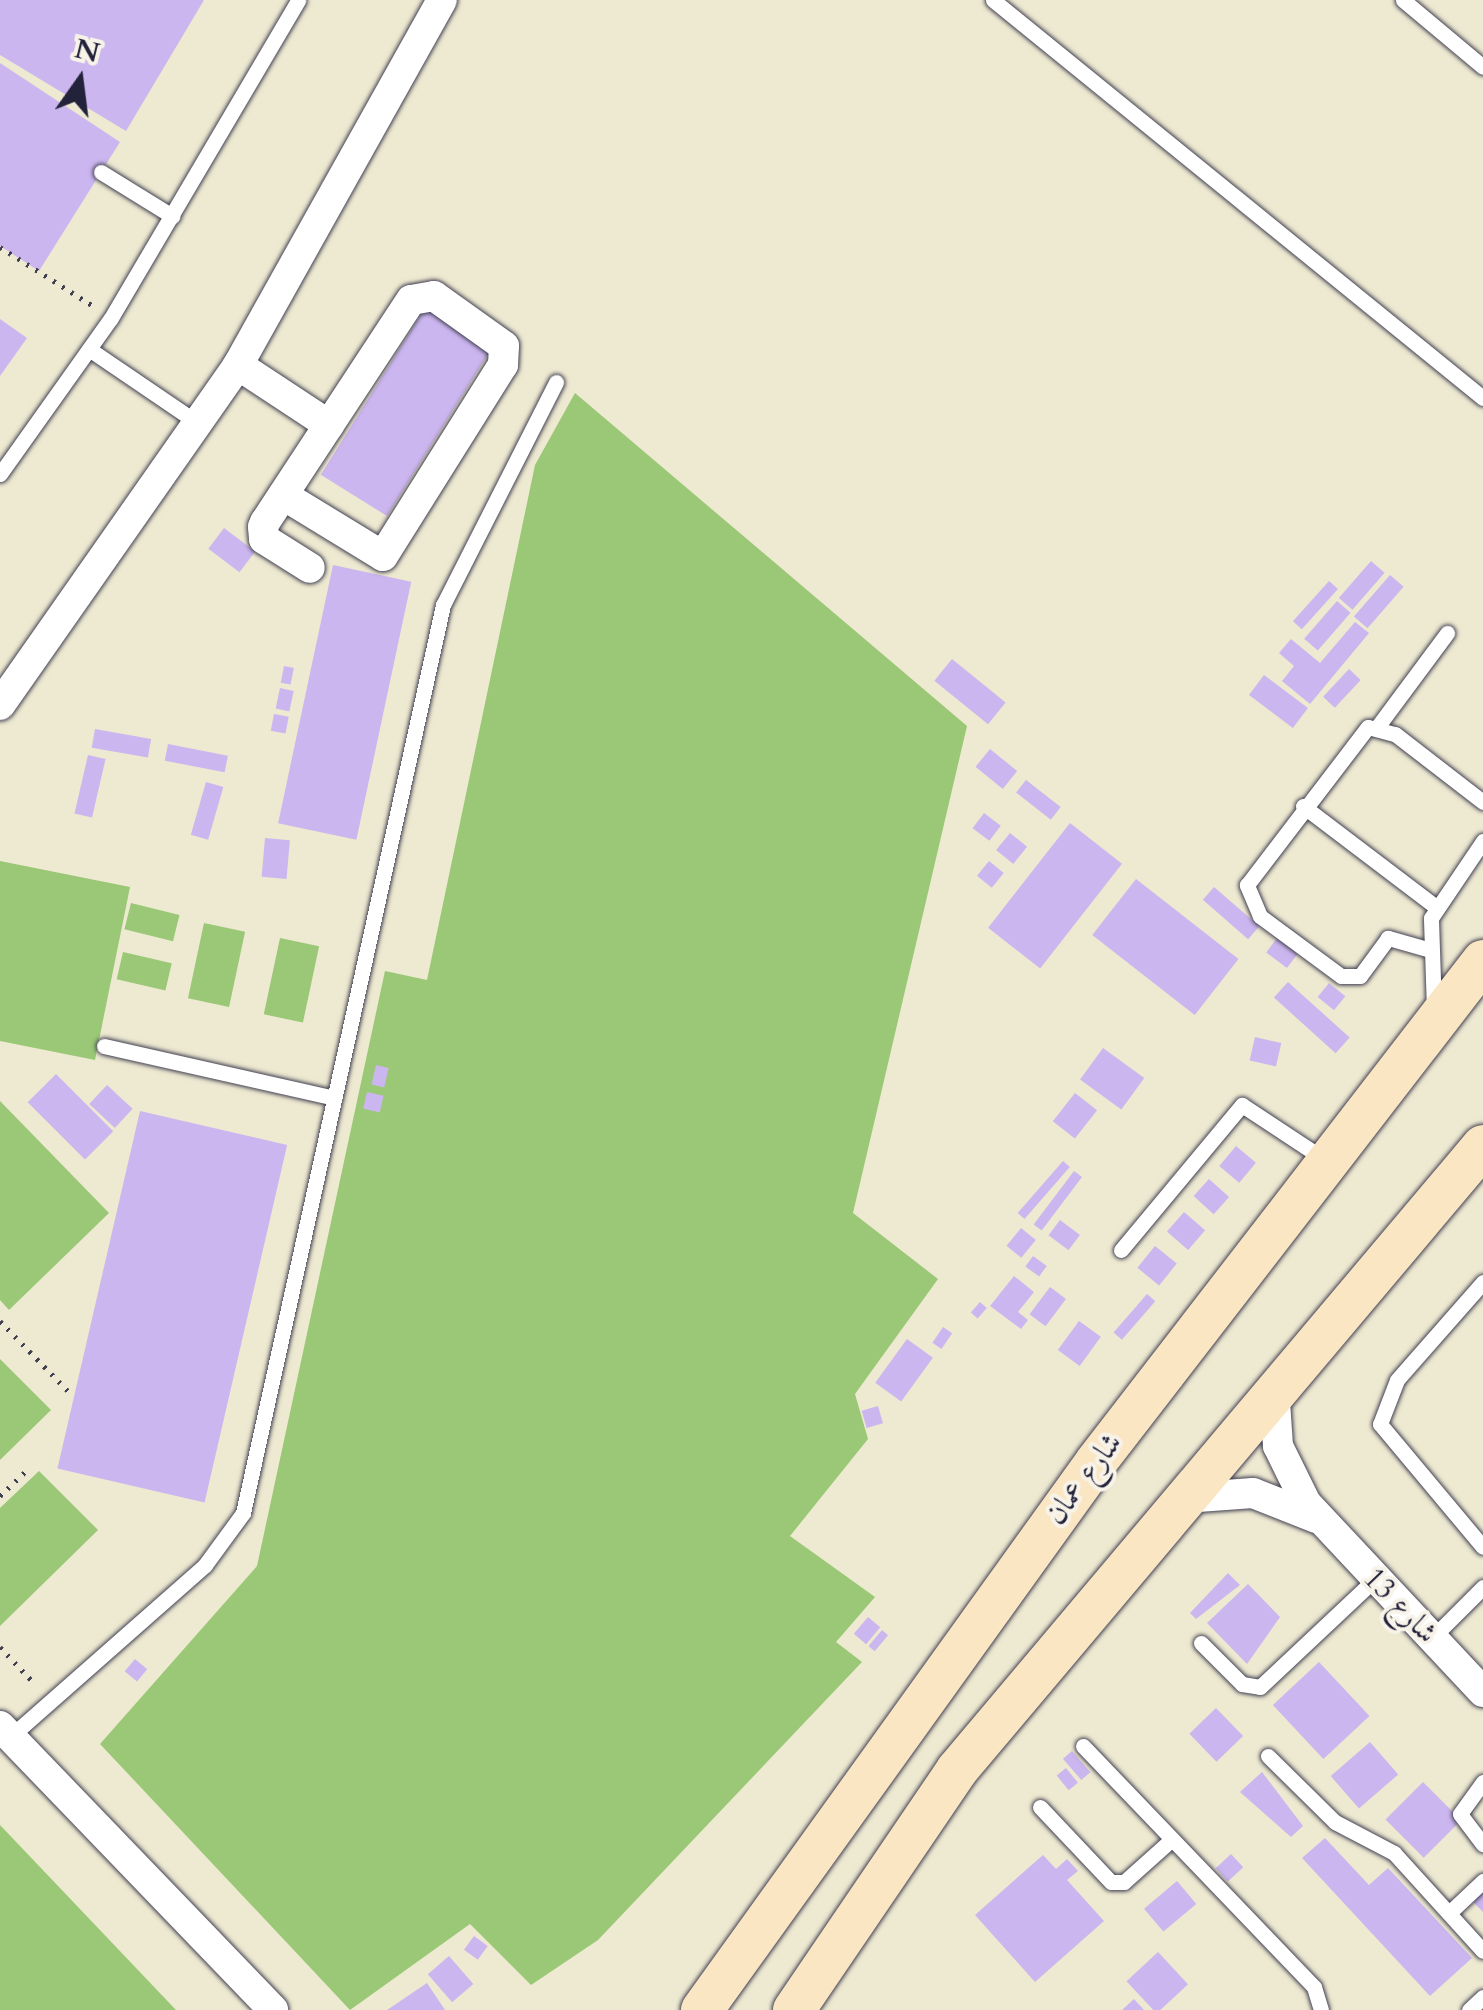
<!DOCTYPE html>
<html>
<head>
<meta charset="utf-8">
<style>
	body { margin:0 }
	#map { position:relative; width:1483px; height:2010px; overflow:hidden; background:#eee9d1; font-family:Cardo,Amiri,serif }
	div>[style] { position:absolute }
	.green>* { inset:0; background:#9ac876; transform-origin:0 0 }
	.building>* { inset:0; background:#ccb6ef; transform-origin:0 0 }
	.path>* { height:5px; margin-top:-2.5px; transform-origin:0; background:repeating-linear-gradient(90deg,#414052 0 2.5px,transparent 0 10.5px) }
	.roads { filter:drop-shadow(0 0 2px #414052) drop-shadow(0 0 2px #414052) }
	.lane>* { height:15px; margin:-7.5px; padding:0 7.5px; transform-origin:7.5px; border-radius:7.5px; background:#fff }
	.street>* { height:30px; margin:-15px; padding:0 15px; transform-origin:15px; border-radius:15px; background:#fff }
	.secondary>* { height:42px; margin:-21px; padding:0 21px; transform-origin:21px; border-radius:21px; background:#fbe6c4 }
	span { translate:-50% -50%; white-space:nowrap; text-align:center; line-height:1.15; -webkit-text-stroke:8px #f7f3e8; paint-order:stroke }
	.street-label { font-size:30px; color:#22223b }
	.north { position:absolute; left:30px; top:30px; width:100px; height:100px; -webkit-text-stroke:8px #f7f3e8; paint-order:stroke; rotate:14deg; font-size:28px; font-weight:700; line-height:40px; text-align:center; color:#22223b }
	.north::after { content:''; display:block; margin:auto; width:35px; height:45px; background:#22223b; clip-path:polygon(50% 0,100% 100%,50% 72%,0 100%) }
</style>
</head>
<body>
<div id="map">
	<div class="green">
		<div style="clip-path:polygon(575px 393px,967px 726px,853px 1213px,938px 1279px,855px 1394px,868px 1439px,790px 1536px,875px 1597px,836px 1642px,862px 1662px,598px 1940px,531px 1985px,470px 1924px,350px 2010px,100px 1744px,257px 1566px,385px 971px,427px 980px,535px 465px)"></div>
		<div style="clip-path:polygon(0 861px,130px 887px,95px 1060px,0 1041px)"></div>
		<div style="left:131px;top:903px;width:50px;height:27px;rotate:14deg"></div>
		<div style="left:204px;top:923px;width:42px;height:77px;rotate:12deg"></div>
		<div style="left:280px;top:938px;width:40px;height:78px;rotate:12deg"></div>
		<div style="left:123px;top:952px;width:50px;height:28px;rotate:13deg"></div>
		<div style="clip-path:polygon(0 1101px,109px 1213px,9px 1310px,0 1300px)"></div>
		<div style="clip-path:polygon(0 1359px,51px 1410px,0 1460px)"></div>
		<div style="clip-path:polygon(39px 1471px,98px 1530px,0 1626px,0 1508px)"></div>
		<div style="clip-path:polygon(0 1825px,176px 2010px,0 2010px)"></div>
	</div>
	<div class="building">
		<div style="clip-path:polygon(0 0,204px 0,126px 131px,0 55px)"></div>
		<div style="clip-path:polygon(0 63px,120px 142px,39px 271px,0 246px)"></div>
		<div style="left:430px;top:300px;width:78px;height:206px;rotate:32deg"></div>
		<div style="clip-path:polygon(0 319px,27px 338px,0 376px)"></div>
		<div style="left:224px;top:528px;width:39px;height:26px;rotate:37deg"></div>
		<div style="left:1371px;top:561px;width:18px;height:49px;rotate:41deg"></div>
		<div style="left:333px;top:565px;width:80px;height:264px;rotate:12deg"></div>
		<div style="left:1390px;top:575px;width:18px;height:55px;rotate:41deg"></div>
		<div style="left:1329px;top:581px;width:12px;height:54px;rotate:42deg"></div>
		<div style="left:1337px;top:601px;width:18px;height:50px;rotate:41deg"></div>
		<div style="clip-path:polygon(1355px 622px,1369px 633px,1310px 704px,1282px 681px,1294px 666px,1279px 653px,1291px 639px,1320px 663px)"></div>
		<div style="left:952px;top:659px;width:69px;height:28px;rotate:39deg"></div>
		<div style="left:284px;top:666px;width:10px;height:17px;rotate:11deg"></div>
		<div style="left:1349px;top:669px;width:16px;height:38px;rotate:43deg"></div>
		<div style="left:1264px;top:675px;width:55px;height:25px;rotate:37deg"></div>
		<div style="left:280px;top:688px;width:14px;height:21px;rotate:12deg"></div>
		<div style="left:274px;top:714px;width:15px;height:17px;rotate:11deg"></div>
		<div style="left:95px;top:729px;width:57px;height:19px;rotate:10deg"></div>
		<div style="left:168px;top:744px;width:61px;height:17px;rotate:11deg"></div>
		<div style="left:990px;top:749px;width:35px;height:23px;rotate:39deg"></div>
		<div style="left:88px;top:755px;width:18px;height:60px;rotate:13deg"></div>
		<div style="left:1026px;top:780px;width:44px;height:16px;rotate:38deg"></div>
		<div style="left:206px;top:782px;width:18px;height:55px;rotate:16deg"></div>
		<div style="left:984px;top:813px;width:21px;height:19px;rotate:37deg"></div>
		<div style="left:1070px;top:823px;width:66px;height:133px;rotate:38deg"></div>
		<div style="left:1010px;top:833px;width:22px;height:22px;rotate:39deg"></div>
		<div style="left:265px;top:838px;width:25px;height:39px;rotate:5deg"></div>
		<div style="left:989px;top:861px;width:19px;height:19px;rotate:39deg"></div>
		<div style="left:1136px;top:879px;width:130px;height:71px;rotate:38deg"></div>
		<div style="left:1214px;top:887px;width:60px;height:17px;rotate:41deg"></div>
		<div style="left:1277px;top:938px;width:26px;height:18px;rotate:37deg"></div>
		<div style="left:1288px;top:982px;width:83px;height:21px;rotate:42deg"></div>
		<div style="left:1329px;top:983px;width:21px;height:18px;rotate:39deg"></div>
		<div style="left:1255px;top:1037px;width:27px;height:24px;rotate:13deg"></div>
		<div style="left:1103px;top:1048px;width:51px;height:39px;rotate:36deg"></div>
		<div style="left:376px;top:1065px;width:13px;height:20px;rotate:13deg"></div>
		<div style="left:56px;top:1074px;width:81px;height:40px;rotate:45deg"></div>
		<div style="left:107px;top:1085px;width:35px;height:26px;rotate:43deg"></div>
		<div style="left:367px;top:1092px;width:17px;height:17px;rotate:13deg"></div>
		<div style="left:1075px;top:1093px;width:28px;height:36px;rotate:38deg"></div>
		<div style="left:140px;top:1111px;width:151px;height:367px;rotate:13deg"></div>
		<div style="left:1236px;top:1146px;width:26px;height:26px;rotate:40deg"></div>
		<div style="left:1063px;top:1161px;width:9px;height:69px;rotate:41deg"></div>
		<div style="left:1074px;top:1171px;width:10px;height:67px;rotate:37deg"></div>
		<div style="left:1209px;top:1179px;width:27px;height:23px;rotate:42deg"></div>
		<div style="left:1184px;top:1212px;width:28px;height:26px;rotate:41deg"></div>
		<div style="left:1060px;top:1220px;width:25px;height:19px;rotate:37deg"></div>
		<div style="left:1021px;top:1228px;width:19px;height:23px;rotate:39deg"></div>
		<div style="left:1155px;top:1246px;width:28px;height:28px;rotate:39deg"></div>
		<div style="left:1033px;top:1256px;width:17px;height:13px;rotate:36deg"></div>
		<div style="clip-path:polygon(1014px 1276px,1034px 1292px,1018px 1312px,1028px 1320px,1021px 1329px,990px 1306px)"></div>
		<div style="left:1050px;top:1287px;width:20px;height:34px;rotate:37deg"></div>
		<div style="left:1147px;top:1294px;width:11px;height:51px;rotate:41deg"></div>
		<div style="left:980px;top:1302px;width:9px;height:14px;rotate:41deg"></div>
		<div style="left:1079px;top:1321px;width:27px;height:36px;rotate:36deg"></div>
		<div style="left:943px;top:1327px;width:11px;height:19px;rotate:34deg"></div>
		<div style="left:907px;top:1339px;width:32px;height:54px;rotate:36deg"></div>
		<div style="left:878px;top:1406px;width:18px;height:17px;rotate:74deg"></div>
		<div style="clip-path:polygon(1228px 1573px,1240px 1585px,1196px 1619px,1190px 1613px)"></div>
		<div style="clip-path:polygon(1248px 1584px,1280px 1617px,1247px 1664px,1207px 1623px)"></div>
		<div style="left:868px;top:1617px;width:16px;height:22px;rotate:40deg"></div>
		<div style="left:882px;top:1630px;width:8px;height:21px;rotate:40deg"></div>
		<div style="left:135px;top:1659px;width:16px;height:16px;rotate:40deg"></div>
		<div style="left:1319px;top:1662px;width:74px;height:63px;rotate:47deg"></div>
		<div style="left:1216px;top:1708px;width:39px;height:37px;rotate:46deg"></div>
		<div style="left:1370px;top:1742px;width:43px;height:52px;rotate:49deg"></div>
		<div style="left:1072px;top:1751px;width:28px;height:12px;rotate:49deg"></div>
		<div style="left:1066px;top:1768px;width:19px;height:12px;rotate:51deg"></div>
		<div style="clip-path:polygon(1262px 1772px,1303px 1826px,1291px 1837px,1240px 1792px)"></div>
		<div style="left:1423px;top:1782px;width:54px;height:53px;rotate:45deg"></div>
		<div style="clip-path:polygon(1325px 1838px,1369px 1885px,1388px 1868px,1472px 1958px,1430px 1996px,1302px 1858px)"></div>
		<div style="left:1231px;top:1854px;width:18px;height:21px;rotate:47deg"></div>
		<div style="clip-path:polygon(1043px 1855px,1056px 1869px,1067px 1859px,1078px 1871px,1067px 1880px,1104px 1921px,1035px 1982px,975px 1915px)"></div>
		<div style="left:1177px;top:1881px;width:30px;height:43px;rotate:50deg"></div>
		<div style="clip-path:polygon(1483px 1891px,1483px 1912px,1472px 1901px)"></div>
		<div style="left:474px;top:1936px;width:17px;height:17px;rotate:36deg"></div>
		<div style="left:1158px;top:1952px;width:44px;height:43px;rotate:47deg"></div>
		<div style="left:449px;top:1956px;width:37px;height:28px;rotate:49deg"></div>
		<div style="clip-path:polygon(427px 1983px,445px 2010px,387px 2010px)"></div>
		<div style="clip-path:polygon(1134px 1999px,1144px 2010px,1122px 2010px)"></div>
	</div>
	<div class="path">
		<div style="left:0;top:247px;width:112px;rotate:32.3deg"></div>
		<div style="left:0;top:1321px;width:99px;rotate:45.8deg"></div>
		<div style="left:0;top:1496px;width:36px;rotate:-44deg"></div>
		<div style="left:0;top:1647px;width:51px;rotate:46.6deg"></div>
	</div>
	<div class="roads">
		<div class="lane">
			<div style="left:993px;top:0;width:631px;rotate:39.09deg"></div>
			<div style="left:1403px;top:0;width:104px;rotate:39.9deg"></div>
			<div style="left:101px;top:172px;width:84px;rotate:31.8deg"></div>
			<div style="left:89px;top:349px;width:132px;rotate:34.2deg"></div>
			<div style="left:0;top:474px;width:191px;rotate:-54.6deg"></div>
			<div style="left:111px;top:318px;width:369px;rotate:-59.5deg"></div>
			<div style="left:1378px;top:726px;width:116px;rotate:-53.4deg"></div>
			<div style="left:1303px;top:806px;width:167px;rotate:37.2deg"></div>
			<div style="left:1427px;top:949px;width:41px;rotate:-164.2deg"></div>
			<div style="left:1388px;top:938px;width:47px;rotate:126.4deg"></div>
			<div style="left:1360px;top:976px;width:19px;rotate:180deg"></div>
			<div style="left:1341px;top:976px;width:101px;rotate:-143.5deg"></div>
			<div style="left:1260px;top:916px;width:34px;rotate:-113deg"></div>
			<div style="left:1247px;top:885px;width:199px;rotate:-52.6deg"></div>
			<div style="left:1368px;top:727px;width:28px;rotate:15deg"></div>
			<div style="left:1395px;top:734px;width:111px;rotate:37.7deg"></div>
			<div style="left:1434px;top:1010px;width:92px;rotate:-91.9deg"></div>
			<div style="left:1431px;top:918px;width:93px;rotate:-56deg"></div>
			<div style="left:104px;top:1046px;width:236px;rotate:12.7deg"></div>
			<div style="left:1121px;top:1250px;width:189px;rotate:-50.2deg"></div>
			<div style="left:1242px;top:1105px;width:98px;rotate:33.4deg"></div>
			<div style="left:1483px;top:1282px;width:130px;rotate:131.3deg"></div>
			<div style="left:1397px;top:1380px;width:47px;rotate:111.1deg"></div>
			<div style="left:1380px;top:1424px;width:160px;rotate:50.1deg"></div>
			<div style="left:1432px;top:1638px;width:72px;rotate:-45deg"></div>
			<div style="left:1201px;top:1643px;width:58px;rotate:45deg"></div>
			<div style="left:1242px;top:1684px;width:18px;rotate:9deg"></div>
			<div style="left:1260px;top:1687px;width:158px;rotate:-43.2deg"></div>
			<div style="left:10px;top:1737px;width:260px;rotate:-41.4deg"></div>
			<div style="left:205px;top:1565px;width:64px;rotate:-53.8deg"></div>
			<div style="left:243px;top:1513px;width:930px;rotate:-77.58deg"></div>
			<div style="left:443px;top:605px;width:250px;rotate:-63.1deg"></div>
			<div style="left:1083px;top:1746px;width:334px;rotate:46.2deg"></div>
			<div style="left:1314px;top:1987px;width:24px;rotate:73deg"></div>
			<div style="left:1268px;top:1756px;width:94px;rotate:44.6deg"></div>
			<div style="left:1335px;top:1822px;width:67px;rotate:27.7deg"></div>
			<div style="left:1394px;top:1853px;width:132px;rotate:47.8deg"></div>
			<div style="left:1483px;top:1782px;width:39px;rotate:126deg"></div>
			<div style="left:1460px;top:1814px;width:38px;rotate:53deg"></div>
			<div style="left:1040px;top:1807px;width:103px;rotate:46.6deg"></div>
			<div style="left:1111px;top:1882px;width:13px"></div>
			<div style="left:1124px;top:1882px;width:63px;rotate:-41.8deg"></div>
			<div style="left:1449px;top:1913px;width:47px;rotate:-43.3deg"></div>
			<div style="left:1469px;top:2010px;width:19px;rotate:-43deg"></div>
		</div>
		<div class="street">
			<div style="left:238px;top:365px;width:109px;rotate:33.4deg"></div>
			<div style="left:283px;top:495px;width:117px;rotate:31.4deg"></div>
			<div style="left:383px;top:556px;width:226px;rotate:-57.9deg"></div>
			<div style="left:503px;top:365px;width:19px;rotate:-87deg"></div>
			<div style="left:504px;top:346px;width:86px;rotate:-144.5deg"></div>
			<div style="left:434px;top:296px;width:23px;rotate:170deg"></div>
			<div style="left:411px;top:300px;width:266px;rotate:123.3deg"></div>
			<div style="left:265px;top:522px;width:5px;rotate:112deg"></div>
			<div style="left:263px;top:527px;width:12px;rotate:85deg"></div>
			<div style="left:264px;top:539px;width:54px;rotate:32.2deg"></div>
			<div style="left:0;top:705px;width:415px;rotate:-55deg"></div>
			<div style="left:238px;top:365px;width:418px;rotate:-60.8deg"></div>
			<div style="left:1274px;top:1387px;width:59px;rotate:86.1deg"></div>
			<div style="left:1278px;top:1446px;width:64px;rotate:63.8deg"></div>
			<div style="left:1306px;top:1503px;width:259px;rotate:46.9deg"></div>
			<div style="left:1184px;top:1498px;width:69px;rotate:-4.1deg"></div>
			<div style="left:1253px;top:1493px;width:68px;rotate:21.6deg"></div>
			<div style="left:0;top:1726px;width:394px;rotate:46.1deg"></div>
		</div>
		<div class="secondary">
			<div style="left:702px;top:2010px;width:675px;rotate:-54.28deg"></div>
			<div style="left:1096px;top:1462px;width:633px;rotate:-52.32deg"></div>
			<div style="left:794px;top:2010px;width:290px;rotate:-55.8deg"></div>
			<div style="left:957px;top:1770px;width:816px;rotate:-49.87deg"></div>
		</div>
	</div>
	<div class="street-label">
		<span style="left:1084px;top:1479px;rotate:-53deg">شارع عمان</span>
		<span style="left:1400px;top:1606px;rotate:46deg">شارع 13</span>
	</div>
	<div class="north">N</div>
</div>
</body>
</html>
